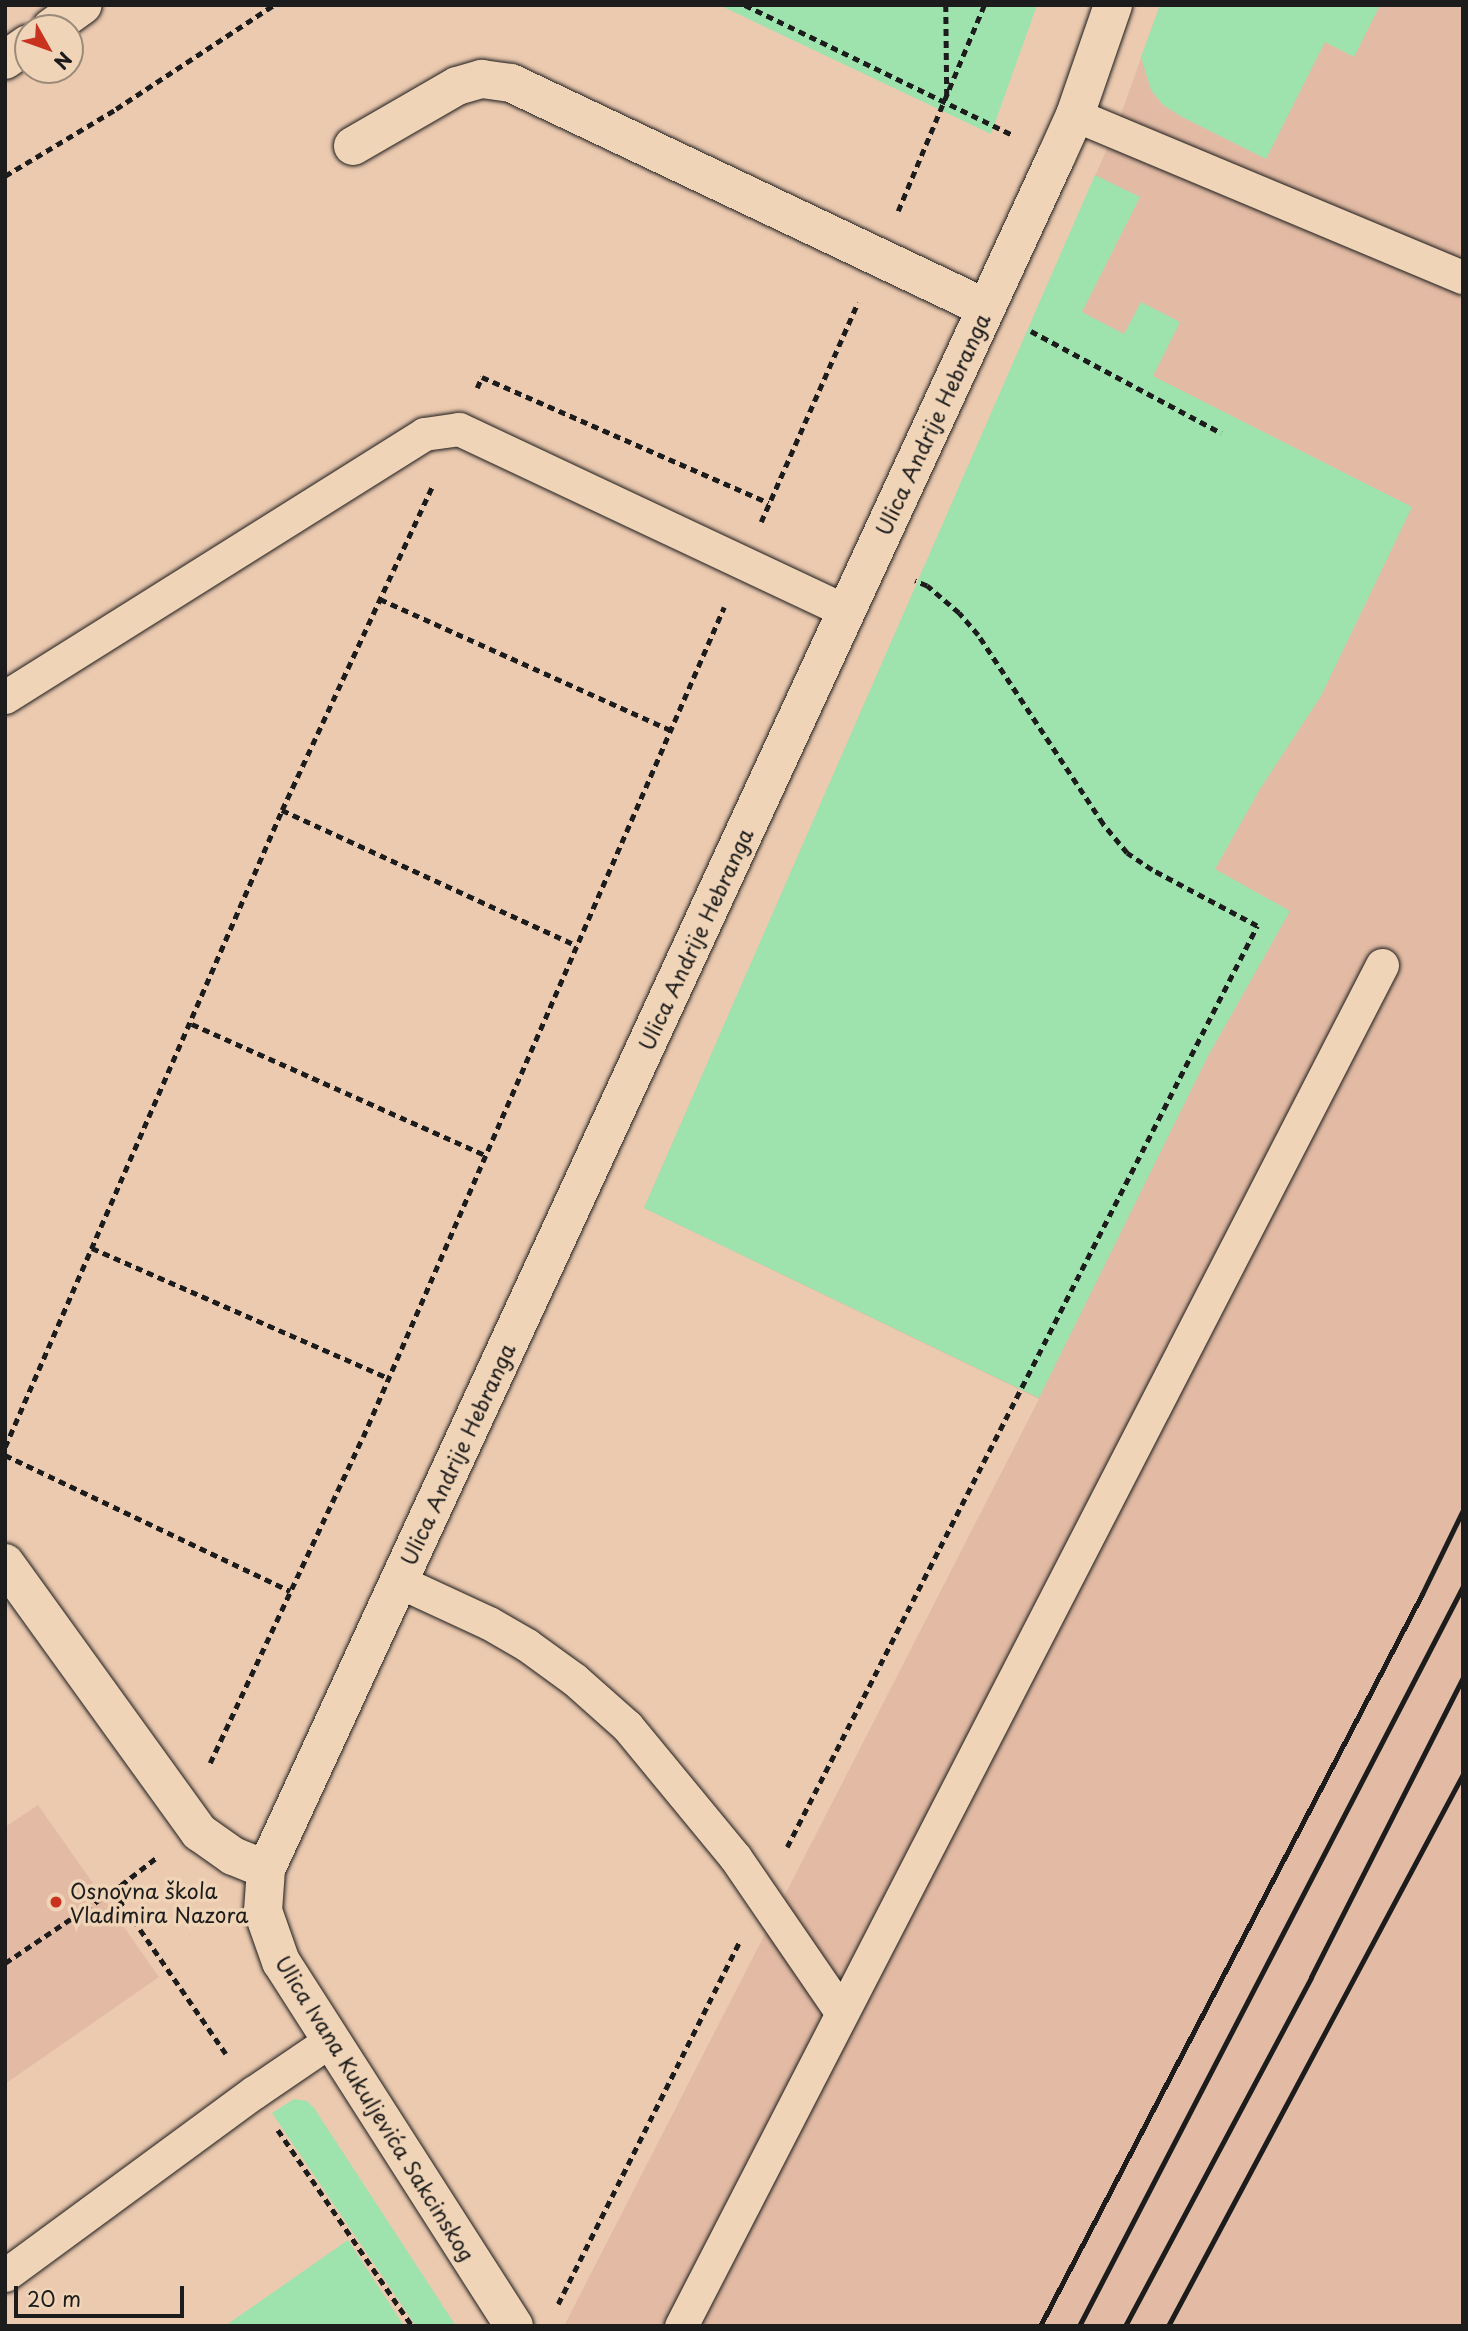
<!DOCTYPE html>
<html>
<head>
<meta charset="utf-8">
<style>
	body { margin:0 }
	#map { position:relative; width:1468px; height:2331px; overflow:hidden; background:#eccab0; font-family:"Playpen Sans",sans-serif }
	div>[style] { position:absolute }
	.built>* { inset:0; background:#e3bba4 }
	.green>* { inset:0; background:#9ee2ae }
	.path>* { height:4.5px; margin-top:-2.25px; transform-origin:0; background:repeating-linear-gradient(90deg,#1c1c1c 0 7px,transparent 0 12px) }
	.roads { filter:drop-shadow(0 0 2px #1c1c1c) drop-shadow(0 0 2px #1c1c1c) }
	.lane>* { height:33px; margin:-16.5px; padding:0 16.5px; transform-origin:16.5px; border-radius:16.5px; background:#f0d4b7 }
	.street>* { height:38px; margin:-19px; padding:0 19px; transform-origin:19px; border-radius:19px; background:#f0d4b7 }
	.secondary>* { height:38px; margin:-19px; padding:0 19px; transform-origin:19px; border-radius:19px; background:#f0d4b7 }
	.rail>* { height:5px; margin:-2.5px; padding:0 2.5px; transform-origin:2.5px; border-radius:2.5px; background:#1c1c1c }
	.dots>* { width:19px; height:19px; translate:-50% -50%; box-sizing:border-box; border:4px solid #f0d4b7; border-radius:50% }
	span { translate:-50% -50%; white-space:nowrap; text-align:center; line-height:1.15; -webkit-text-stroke:7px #f0d4b7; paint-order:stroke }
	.street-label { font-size:21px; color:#1c1c1c }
	.poi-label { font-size:21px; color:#1c1c1c }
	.left { translate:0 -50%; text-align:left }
	.frame { position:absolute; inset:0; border:7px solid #1c1c1c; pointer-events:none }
	.north { position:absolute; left:14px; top:14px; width:70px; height:70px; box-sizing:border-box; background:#f0d4b7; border:2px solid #9b8a79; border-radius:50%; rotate:130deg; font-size:19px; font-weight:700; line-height:28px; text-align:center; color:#1c1c1c }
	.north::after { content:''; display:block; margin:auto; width:24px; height:32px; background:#c8321e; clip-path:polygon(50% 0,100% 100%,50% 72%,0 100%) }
	.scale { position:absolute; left:14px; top:2286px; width:170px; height:32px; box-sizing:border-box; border:4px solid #1c1c1c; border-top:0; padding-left:9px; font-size:21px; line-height:24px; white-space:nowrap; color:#1c1c1c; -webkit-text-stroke:5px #f0d4b7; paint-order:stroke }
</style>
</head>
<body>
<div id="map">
	<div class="built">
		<div style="clip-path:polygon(1160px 5px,1463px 5px,1463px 2326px,564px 2326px,1039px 1399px,644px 1208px,1116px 128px)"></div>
		<div style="clip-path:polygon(38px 1805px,159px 1977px,5px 2084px,5px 1827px)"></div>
	</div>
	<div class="green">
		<div style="clip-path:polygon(719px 5px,1037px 5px,991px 134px)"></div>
		<div style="clip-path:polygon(1160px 5px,1380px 5px,1354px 57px,1325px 42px,1266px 159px,1182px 117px,1163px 105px,1151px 90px,1141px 57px)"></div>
		<div style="clip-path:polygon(1095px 175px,1140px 197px,1082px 312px,1124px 334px,1141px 302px,1180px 322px,1153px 376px,1412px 507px,1321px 696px,1260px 789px,1215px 869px,1290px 911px,1207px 1058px,1039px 1398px,644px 1208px)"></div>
		<div style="clip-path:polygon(294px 2099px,307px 2101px,314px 2108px,456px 2326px,416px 2326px,272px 2113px)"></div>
		<div style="clip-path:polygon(348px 2240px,404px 2326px,225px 2326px)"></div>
	</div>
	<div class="path">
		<div style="left:745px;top:5px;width:296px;rotate:25.9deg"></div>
		<div style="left:946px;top:5px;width:94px;rotate:89.4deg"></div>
		<div style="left:5px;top:176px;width:130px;rotate:-31.1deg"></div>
		<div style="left:116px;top:109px;width:189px;rotate:-33.4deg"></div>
		<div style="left:898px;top:211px;width:223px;rotate:-67.3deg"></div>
		<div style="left:1031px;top:331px;width:216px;rotate:28.2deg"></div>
		<div style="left:477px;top:388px;width:12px;rotate:-66deg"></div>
		<div style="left:482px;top:377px;width:313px;rotate:23.7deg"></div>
		<div style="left:761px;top:522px;width:240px;rotate:-66.2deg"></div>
		<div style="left:380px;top:599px;width:318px;rotate:24.3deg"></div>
		<div style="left:282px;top:810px;width:324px;rotate:24.7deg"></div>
		<div style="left:192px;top:1024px;width:321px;rotate:24.1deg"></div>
		<div style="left:92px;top:1248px;width:323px;rotate:23.7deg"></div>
		<div style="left:5px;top:1447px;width:695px;rotate:-66.5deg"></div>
		<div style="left:282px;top:810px;width:358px;rotate:-65.1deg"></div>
		<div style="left:5px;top:1455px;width:316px;rotate:25.5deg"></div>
		<div style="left:210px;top:1763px;width:360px;rotate:-64.9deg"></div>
		<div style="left:363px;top:1437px;width:905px;rotate:-66.49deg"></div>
		<div style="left:787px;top:1847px;width:1034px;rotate:-62.96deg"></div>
		<div style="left:1257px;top:926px;width:119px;rotate:-151.9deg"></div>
		<div style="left:1152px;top:870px;width:30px;rotate:-146deg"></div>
		<div style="left:1127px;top:853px;width:38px;rotate:-130deg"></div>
		<div style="left:1103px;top:824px;width:227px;rotate:-123.5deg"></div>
		<div style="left:978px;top:635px;width:29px;rotate:-131deg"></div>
		<div style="left:959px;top:613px;width:42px;rotate:-139.8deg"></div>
		<div style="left:927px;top:586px;width:13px;rotate:-157deg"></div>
		<div style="left:113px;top:1890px;width:199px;rotate:55.4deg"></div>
		<div style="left:5px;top:1963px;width:140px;rotate:-33.9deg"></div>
		<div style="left:121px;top:1885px;width:44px;rotate:-37.6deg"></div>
		<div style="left:278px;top:2130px;width:237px;rotate:55.6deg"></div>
		<div style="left:558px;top:2304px;width:404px;rotate:-63.4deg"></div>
	</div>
	<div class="roads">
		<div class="lane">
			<div style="left:1075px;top:115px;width:420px;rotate:22.7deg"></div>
			<div style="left:5px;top:697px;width:495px;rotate:-32.1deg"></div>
			<div style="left:424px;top:434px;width:35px;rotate:-8deg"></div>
			<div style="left:459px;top:429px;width:428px;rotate:25.2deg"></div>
			<div style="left:398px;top:1581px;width:100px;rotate:24.8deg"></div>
			<div style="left:489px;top:1623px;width:44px;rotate:30.1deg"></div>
			<div style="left:527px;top:1645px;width:58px;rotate:35.9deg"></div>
			<div style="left:574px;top:1679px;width:71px;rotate:41.6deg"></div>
			<div style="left:627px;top:1726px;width:170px;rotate:50.5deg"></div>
			<div style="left:735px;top:1857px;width:189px;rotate:55.6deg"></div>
			<div style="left:5px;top:2275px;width:308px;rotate:-36.3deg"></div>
			<div style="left:253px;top:2093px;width:94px;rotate:-34.2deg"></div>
			<div style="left:681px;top:2326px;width:1531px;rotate:-62.75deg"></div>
		</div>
		<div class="street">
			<div style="left:51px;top:28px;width:39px;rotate:-36deg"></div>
			<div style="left:5px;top:60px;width:28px;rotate:-35deg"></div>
			<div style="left:353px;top:146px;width:120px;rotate:-30deg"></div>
			<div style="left:457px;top:86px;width:26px;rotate:-16deg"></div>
			<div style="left:482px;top:79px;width:29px;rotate:8deg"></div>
			<div style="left:511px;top:83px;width:526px;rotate:25.35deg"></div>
			<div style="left:5px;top:1563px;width:332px;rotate:54.2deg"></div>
			<div style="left:199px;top:1832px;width:42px;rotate:35.2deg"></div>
			<div style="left:233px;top:1856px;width:35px;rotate:22deg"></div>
		</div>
		<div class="secondary">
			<div style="left:514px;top:2326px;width:432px;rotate:-122.6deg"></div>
			<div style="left:281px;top:1962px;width:54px;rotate:-109.4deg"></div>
			<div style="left:263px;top:1911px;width:42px;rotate:-85.9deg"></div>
			<div style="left:266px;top:1869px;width:1885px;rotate:-65.23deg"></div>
			<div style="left:1056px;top:157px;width:46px;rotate:-65.7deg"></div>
			<div style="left:1075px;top:115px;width:116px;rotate:-70.9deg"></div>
		</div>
	</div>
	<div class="rail">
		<div style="left:1040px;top:2326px;width:826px;rotate:-62.44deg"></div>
		<div style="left:1422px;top:1594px;width:93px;rotate:-64deg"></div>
		<div style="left:1079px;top:2326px;width:834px;rotate:-62.57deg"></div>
		<div style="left:1125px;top:2326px;width:395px;rotate:-61.9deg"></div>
		<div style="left:1311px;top:1977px;width:335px;rotate:-63.1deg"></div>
		<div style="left:1168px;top:2326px;width:626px;rotate:-61.88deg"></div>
	</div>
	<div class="dots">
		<div style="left:56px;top:1902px;background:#c8321e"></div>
	</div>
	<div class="street-label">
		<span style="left:932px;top:424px;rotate:-65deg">Ulica Andrije Hebranga</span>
		<span style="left:695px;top:939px;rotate:-65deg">Ulica Andrije Hebranga</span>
		<span style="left:457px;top:1454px;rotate:-65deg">Ulica Andrije Hebranga</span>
		<span style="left:376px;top:2108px;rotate:58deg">Ulica Ivana Kukuljevića Sakcinskog</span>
	</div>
	<div class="poi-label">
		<span class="left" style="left:70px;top:1902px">Osnovna škola<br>Vladimira Nazora</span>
	</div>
	<div class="frame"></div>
	<div class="north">N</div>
	<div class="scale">20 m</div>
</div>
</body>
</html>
